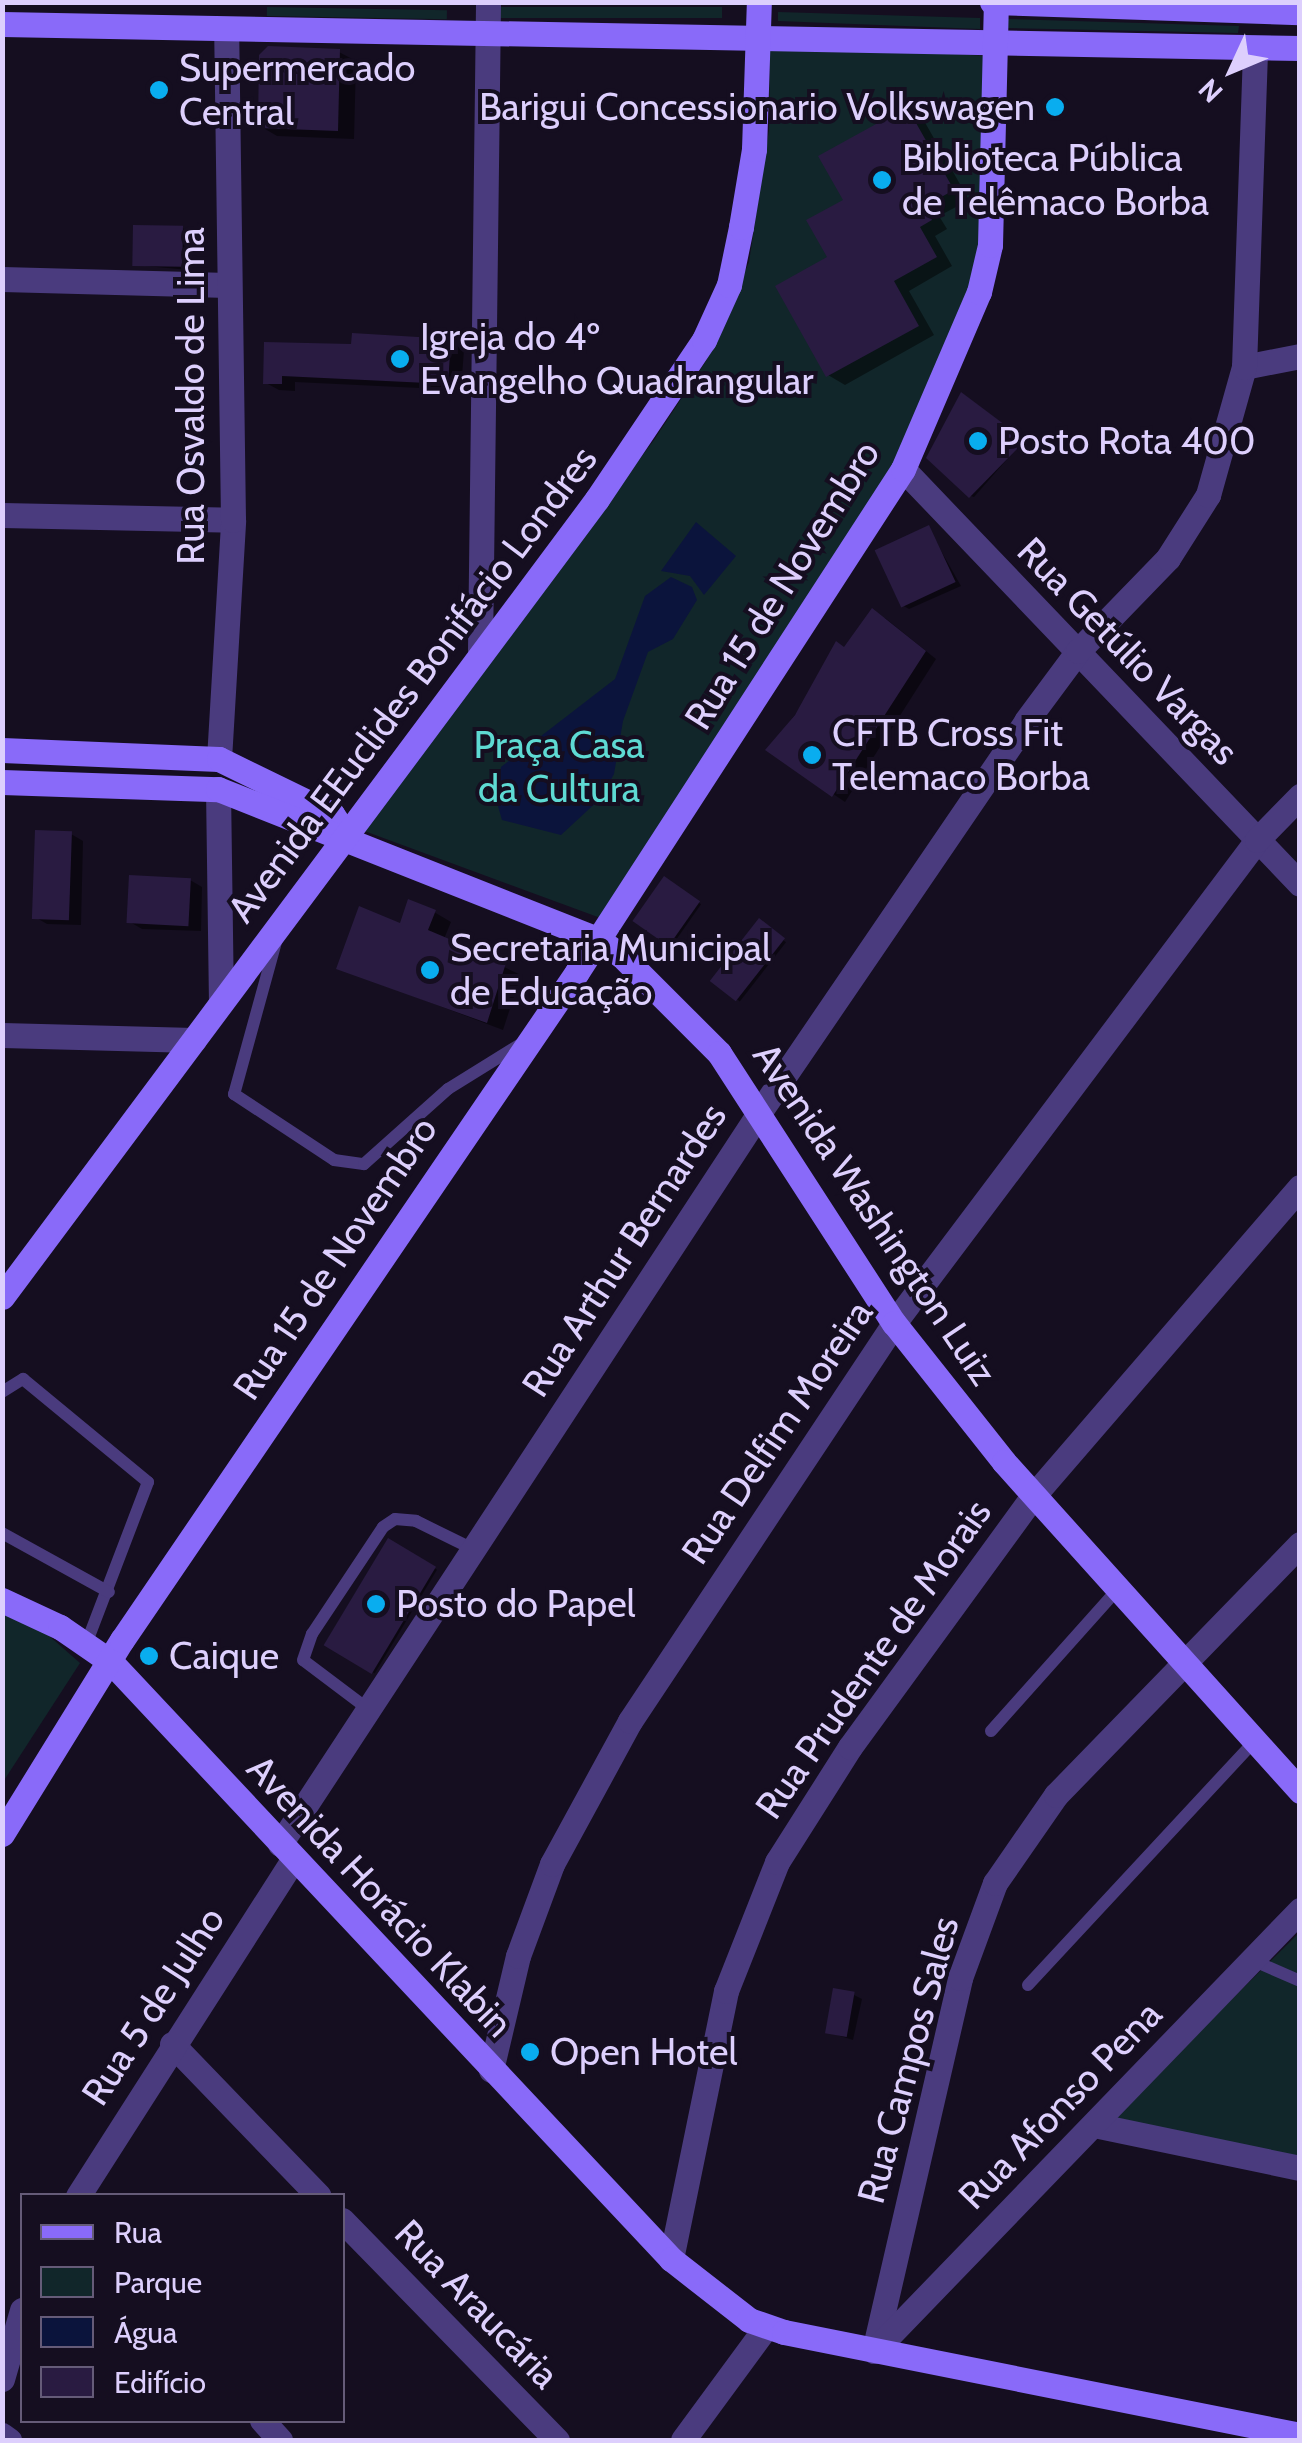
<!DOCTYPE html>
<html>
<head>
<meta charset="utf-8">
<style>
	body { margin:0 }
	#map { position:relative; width:1302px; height:2443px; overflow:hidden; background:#150e20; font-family:Cabin,sans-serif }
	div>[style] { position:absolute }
	.green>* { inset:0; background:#11262a; transform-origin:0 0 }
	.water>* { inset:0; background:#0b143c }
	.shadow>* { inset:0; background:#0007; transform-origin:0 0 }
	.building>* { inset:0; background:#291b41; transform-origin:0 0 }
	.service>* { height:12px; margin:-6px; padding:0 6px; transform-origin:6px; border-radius:6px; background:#4a3b7e }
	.minor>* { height:25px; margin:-12.5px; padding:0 12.5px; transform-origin:12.5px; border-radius:12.5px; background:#4a3b7e }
	.tertiary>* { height:25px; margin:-12.5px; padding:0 12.5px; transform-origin:12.5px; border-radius:12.5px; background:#4a3b7e }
	.secondary>* { height:25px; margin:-12.5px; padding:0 12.5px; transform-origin:12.5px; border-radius:12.5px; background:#896af9 }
	.dots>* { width:28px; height:28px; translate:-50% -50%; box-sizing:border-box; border:5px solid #150e20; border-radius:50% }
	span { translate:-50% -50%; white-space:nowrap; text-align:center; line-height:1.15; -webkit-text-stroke:8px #150e20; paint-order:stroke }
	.poi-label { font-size:38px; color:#ddcffd }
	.left { translate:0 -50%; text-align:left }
	.right { translate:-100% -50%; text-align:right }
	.street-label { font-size:38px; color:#ddcffd }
	.park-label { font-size:38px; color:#5edad3 }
	.frame { position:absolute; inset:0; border:5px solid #ddcffd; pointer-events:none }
	.legend { position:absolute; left:20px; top:2193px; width:325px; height:230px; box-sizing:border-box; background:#150e20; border:2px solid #655b78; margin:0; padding:12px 18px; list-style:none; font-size:30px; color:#ddcffd }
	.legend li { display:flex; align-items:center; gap:20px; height:50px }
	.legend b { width:50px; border:2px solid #655b78 }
	.north { position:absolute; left:1182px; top:20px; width:100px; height:100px; -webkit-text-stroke:8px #150e20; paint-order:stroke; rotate:226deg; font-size:28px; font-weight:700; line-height:40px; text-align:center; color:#ddcffd }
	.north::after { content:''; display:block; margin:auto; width:35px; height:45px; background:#ddcffd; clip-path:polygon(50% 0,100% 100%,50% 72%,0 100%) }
</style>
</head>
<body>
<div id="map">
	<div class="green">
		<div style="left:267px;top:7px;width:180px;height:9px;rotate:1deg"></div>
		<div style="left:492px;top:7px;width:230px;height:11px"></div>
		<div style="clip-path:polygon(778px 12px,980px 18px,980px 29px,778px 21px)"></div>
		<div style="clip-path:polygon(1006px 19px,1239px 26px,1238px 33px,1005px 28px)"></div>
		<div style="clip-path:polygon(770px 42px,986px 56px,989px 195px,974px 288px,910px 434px,851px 542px,606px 920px,359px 829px,654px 440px,706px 361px,749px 262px,769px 130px)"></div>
		<div style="clip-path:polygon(3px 1603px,15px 1606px,80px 1663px,3px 1782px)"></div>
		<div style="clip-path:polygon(1299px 1933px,1299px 2163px,1107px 2122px)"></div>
	</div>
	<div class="water">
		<div style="clip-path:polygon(696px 522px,736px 556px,704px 595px,690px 576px,661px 571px)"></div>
		<div style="clip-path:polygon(671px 577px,692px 587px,697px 600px,673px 639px,648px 652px,623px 721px,614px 774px,601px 798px,561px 835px,502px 820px,495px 796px,501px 767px,615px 679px,645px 596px)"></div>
	</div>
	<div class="shadow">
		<div style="clip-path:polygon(339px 52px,356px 61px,354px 139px,277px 136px,260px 126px)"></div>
		<div style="clip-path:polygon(907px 110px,923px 119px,969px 200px,939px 216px,947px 229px,935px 236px,952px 266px,909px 291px,934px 335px,845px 385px,828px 375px,830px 258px,846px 201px)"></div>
		<div style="clip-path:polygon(182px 228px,190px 232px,189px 270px,135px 265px)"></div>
		<div style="clip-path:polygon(450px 342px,464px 350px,461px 390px,295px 382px,295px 391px,279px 390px,266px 383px,354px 346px)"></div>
		<div style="clip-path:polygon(962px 395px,1023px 441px,974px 497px,971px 496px)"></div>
		<div style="clip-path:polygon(928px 528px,961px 586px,909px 609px,902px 605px)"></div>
		<div style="clip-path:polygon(885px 618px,936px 659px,845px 802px,768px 750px,845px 649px)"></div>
		<div style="clip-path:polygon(71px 834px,83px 841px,81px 925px,47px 924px,35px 917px)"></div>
		<div style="left:665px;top:879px;width:44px;height:52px;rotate:35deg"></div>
		<div style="clip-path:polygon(190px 880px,202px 887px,201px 931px,142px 929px,130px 922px)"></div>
		<div style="clip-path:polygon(434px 912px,451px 922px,444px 939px,521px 975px,503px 1030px,339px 968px)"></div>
		<div style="left:760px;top:922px;width:33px;height:75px;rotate:38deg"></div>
		<div style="left:389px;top:1541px;width:56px;height:121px;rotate:31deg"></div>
		<div style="clip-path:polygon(854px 1995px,862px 1999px,853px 2040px,827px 2032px)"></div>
	</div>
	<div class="building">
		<div style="clip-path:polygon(268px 46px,340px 49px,338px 131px,258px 128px,259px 55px)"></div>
		<div style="clip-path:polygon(907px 107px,954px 190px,925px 206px,932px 220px,920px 227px,937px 257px,894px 281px,919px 326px,826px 377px,775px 286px,827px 257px,806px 220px,843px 200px,818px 156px)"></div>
		<div style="left:133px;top:225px;width:50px;height:41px;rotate:1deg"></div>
		<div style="clip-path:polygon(352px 333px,451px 339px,448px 384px,282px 376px,282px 384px,263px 384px,264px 342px,351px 344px)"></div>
		<div style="clip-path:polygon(961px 392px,1021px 437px,1020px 446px,969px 498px,926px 458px)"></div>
		<div style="left:929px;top:525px;width:63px;height:60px;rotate:65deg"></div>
		<div style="clip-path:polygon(872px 608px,926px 651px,832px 797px,765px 750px,795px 715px,836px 641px,844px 647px)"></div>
		<div style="left:35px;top:830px;width:37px;height:89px;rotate:2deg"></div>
		<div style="left:129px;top:875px;width:62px;height:48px;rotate:3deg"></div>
		<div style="left:664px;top:876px;width:44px;height:55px;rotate:35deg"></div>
		<div style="clip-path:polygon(408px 899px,436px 910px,428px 930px,506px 963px,487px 1023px,336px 969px,359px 906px,400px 923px)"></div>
		<div style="left:759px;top:918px;width:33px;height:80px;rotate:38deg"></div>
		<div style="left:388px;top:1538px;width:56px;height:125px;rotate:31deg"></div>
		<div style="left:833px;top:1988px;width:22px;height:46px;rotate:10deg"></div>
	</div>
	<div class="service">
		<div style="left:276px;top:942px;width:158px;rotate:105.4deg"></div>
		<div style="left:234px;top:1094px;width:120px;rotate:33.4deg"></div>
		<div style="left:334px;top:1160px;width:30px;rotate:8deg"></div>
		<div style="left:364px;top:1164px;width:113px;rotate:-41.8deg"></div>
		<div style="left:448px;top:1089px;width:84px;rotate:-31.8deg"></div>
		<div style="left:2px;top:1392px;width:25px;rotate:-32deg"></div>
		<div style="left:23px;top:1379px;width:162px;rotate:39.5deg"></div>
		<div style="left:148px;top:1482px;width:173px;rotate:110.9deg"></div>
		<div style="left:2px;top:1533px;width:122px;rotate:28.9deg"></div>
		<div style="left:368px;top:1709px;width:81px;rotate:-143deg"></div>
		<div style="left:303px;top:1660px;width:28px;rotate:-71deg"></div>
		<div style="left:312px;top:1634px;width:128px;rotate:-56.4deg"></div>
		<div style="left:383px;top:1527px;width:14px;rotate:-34deg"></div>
		<div style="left:395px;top:1519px;width:21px;rotate:5deg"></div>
		<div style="left:416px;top:1521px;width:64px;rotate:26.2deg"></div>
		<div style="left:991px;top:1731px;width:188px;rotate:-48.2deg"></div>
		<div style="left:1252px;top:1960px;width:52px;rotate:23.6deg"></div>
		<div style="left:1028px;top:1985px;width:329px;rotate:-47.1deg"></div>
	</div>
	<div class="minor">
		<div style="left:2px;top:279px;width:226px;rotate:1.5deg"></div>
		<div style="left:1244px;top:367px;width:57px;rotate:-11.1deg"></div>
		<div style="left:903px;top:469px;width:574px;rotate:46.27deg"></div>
		<div style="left:2px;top:515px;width:231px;rotate:1.2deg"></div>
		<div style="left:480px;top:650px;width:648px;rotate:-89.29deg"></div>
		<div style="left:219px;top:759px;width:239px;rotate:-86.6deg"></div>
		<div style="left:233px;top:520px;width:488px;rotate:-90.8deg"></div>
		<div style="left:218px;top:789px;width:213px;rotate:89.2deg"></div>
		<div style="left:2px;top:1035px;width:192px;rotate:1.5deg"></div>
		<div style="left:280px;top:1844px;width:874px;rotate:-56.76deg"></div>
		<div style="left:759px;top:1113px;width:474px;rotate:-55.7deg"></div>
		<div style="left:1026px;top:721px;width:87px;rotate:-53.4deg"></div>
		<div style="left:1078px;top:651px;width:129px;rotate:-45.9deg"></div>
		<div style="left:1168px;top:558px;width:75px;rotate:-57.6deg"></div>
		<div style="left:1208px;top:495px;width:133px;rotate:-74.3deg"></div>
		<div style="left:1244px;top:367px;width:319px;rotate:-88deg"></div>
		<div style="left:172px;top:2044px;width:211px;rotate:46deg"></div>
		<div style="left:491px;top:2070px;width:117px;rotate:-76.7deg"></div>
		<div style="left:518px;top:1956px;width:98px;rotate:-69.7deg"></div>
		<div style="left:552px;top:1864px;width:163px;rotate:-61.4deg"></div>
		<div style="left:630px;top:1721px;width:478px;rotate:-56.4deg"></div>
		<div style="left:894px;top:1323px;width:604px;rotate:-53.07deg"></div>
		<div style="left:1257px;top:840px;width:62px;rotate:-45.7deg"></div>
		<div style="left:1094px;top:2125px;width:210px;rotate:11.8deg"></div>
		<div style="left:78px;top:2196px;width:401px;rotate:-57.4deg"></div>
		<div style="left:342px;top:2220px;width:308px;rotate:45.7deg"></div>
		<div style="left:671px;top:2259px;width:274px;rotate:-78.4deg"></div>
		<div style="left:726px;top:1991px;width:139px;rotate:-68.4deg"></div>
		<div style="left:777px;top:1862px;width:136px;rotate:-57.6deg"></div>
		<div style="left:850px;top:1747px;width:312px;rotate:-53.9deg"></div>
		<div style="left:1034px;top:1495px;width:407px;rotate:-49.2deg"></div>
		<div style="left:874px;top:2351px;width:383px;rotate:-77deg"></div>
		<div style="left:960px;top:1978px;width:101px;rotate:-69.8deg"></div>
		<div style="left:995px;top:1883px;width:107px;rotate:-55.3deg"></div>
		<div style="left:1056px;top:1795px;width:350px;rotate:-45.8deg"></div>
		<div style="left:874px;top:2351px;width:613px;rotate:-45.99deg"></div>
		<div style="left:2px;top:2379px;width:72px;rotate:-73.8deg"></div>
		<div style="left:262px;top:2420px;width:27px;rotate:48deg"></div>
		<div style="left:2px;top:2435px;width:9px;rotate:36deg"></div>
	</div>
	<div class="tertiary">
		<div style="left:683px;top:2440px;width:140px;rotate:-53.7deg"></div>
	</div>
	<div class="secondary">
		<div style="left:992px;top:2px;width:308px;rotate:1.9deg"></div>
		<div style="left:2px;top:24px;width:1298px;rotate:1.06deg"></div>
		<div style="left:2px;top:750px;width:217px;rotate:2.4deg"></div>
		<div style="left:219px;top:759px;width:126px;rotate:26deg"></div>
		<div style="left:332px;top:814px;width:27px;rotate:56deg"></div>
		<div style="left:2px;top:782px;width:216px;rotate:1.9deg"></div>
		<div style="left:218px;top:789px;width:408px;rotate:21.6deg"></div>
		<div style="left:597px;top:939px;width:30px;rotate:34deg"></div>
		<div style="left:622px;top:956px;width:137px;rotate:45deg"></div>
		<div style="left:719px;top:1053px;width:322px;rotate:57.1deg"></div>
		<div style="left:894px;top:1323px;width:177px;rotate:51.6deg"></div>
		<div style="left:1004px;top:1462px;width:443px;rotate:48deg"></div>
		<div style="left:2px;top:1297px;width:995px;rotate:-53.29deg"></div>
		<div style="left:597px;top:499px;width:192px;rotate:-56.1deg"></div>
		<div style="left:704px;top:340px;width:60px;rotate:-65.6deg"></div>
		<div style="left:729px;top:285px;width:59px;rotate:-78.3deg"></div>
		<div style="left:741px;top:227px;width:79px;rotate:-80.5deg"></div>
		<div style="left:754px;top:149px;width:147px;rotate:-88.1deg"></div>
		<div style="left:2px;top:1600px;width:64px;rotate:25deg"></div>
		<div style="left:60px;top:1627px;width:62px;rotate:34.5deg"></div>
		<div style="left:111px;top:1662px;width:819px;rotate:46.83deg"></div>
		<div style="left:671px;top:2259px;width:99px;rotate:38deg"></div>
		<div style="left:749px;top:2320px;width:37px;rotate:19deg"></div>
		<div style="left:784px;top:2332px;width:526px;rotate:11.29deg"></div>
		<div style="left:2px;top:1834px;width:228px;rotate:-58.3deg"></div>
		<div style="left:122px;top:1640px;width:808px;rotate:-55.74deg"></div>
		<div style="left:577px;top:972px;width:599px;rotate:-57.05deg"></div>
		<div style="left:903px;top:469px;width:193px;rotate:-66.8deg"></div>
		<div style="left:979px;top:292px;width:48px;rotate:-76.8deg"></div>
		<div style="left:990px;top:245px;width:242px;rotate:-88.6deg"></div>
	</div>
	<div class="dots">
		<div style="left:159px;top:90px;background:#09adef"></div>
		<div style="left:1055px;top:107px;background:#09adef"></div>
		<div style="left:882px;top:180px;background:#09adef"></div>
		<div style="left:400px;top:359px;background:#09adef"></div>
		<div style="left:978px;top:441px;background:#09adef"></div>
		<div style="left:812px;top:755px;background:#09adef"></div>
		<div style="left:430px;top:970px;background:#09adef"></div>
		<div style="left:376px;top:1604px;background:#09adef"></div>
		<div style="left:149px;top:1656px;background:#09adef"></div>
		<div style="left:530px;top:2052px;background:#09adef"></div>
	</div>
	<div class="poi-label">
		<span class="left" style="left:179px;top:90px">Supermercado<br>Central</span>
		<span class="right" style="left:1035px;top:107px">Barigui Concessionario Volkswagen</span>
		<span class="left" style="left:902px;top:180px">Biblioteca Pública<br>de Telêmaco Borba</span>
		<span class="left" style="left:420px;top:359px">Igreja do 4º<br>Evangelho Quadrangular</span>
		<span class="left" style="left:998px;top:441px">Posto Rota 400</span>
		<span class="left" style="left:832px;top:755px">CFTB Cross Fit<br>Telemaco Borba</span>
		<span class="left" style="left:450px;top:970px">Secretaria Municipal<br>de Educação</span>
		<span class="left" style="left:396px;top:1604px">Posto do Papel</span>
		<span class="left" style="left:169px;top:1656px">Caique</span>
		<span class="left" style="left:550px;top:2052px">Open Hotel</span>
	</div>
	<div class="street-label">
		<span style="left:191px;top:396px;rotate:-90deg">Rua Osvaldo de Lima</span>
		<span style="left:782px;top:585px;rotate:-58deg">Rua 15 de Novembro</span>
		<span style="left:1128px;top:651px;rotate:46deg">Rua Getúlio Vargas</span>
		<span style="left:412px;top:684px;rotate:-53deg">Avenida EEuclides Bonifácio Londres</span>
		<span style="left:875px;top:1214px;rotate:56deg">Avenida Washington Luiz</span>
		<span style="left:624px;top:1250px;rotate:-57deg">Rua Arthur Bernardes</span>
		<span style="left:335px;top:1258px;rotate:-56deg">Rua 15 de Novembro</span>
		<span style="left:777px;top:1432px;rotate:-56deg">Rua Delfim Moreira</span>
		<span style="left:873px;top:1659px;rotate:-55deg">Rua Prudente de Morais</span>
		<span style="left:380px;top:1896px;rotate:47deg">Avenida Horácio Klabin</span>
		<span style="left:153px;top:2006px;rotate:-57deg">Rua 5 de Julho</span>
		<span style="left:908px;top:2060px;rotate:-75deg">Rua Campos Sales</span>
		<span style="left:1060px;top:2105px;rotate:-46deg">Rua Afonso Pena</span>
		<span style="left:477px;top:2304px;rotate:46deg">Rua Araucária</span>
	</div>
	<div class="park-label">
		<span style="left:559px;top:767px">Praça Casa<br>da Cultura</span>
	</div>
	<div class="frame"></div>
	<ul class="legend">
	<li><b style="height:12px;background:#896af9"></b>Rua</li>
	<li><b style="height:28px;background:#11262a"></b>Parque</li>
	<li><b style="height:28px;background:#0b143c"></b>Água</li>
	<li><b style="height:28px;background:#291b41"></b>Edifício</li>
	</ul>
	<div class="north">N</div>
</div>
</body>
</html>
